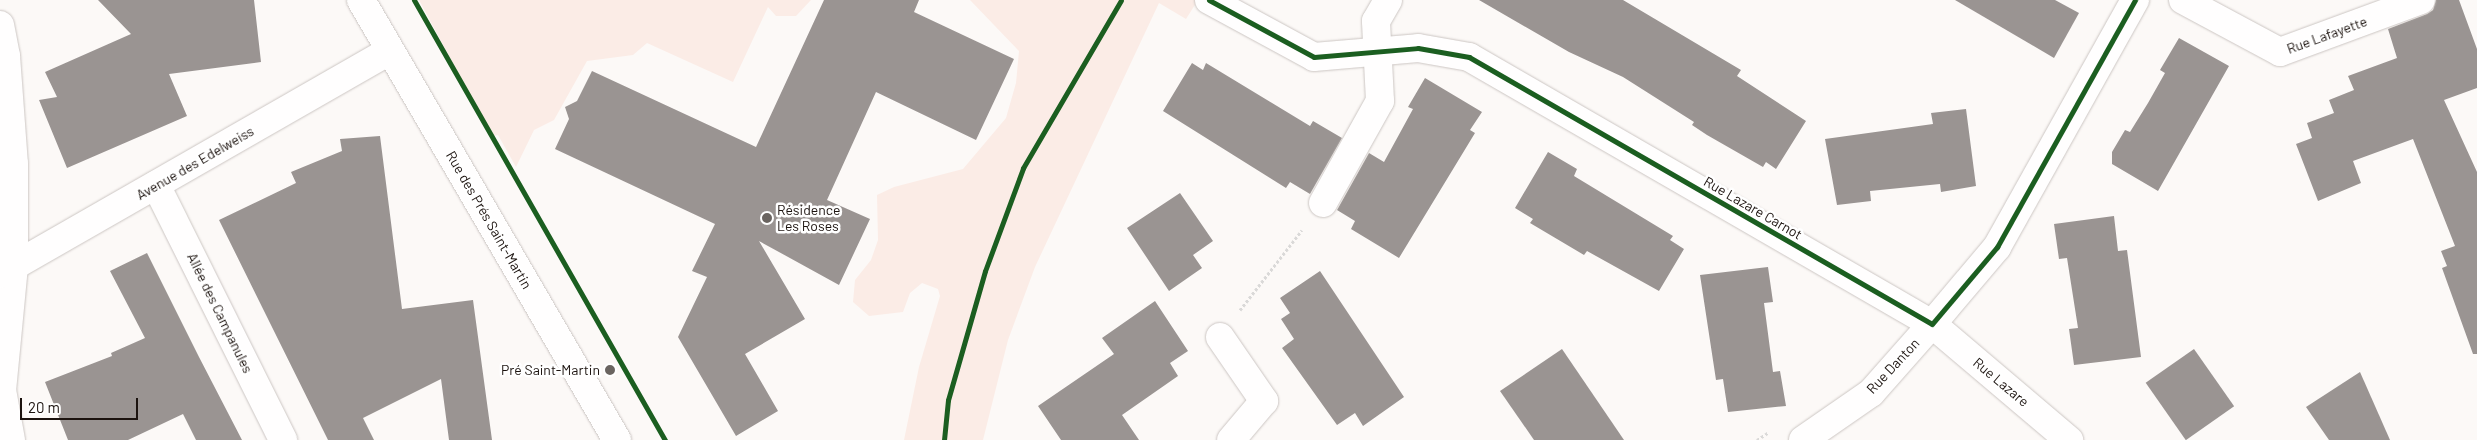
<!DOCTYPE html>
<html>
<head>
<meta charset="utf-8">
<style>
	body { margin:0 }
	#map { position:relative; width:2477px; height:440px; overflow:hidden; background:#fcf9f7; font-family:Barlow,sans-serif }
	div>[style] { position:absolute }
	.green>* { inset:0; background:#fbece6 }
	.building>* { inset:0; background:#9a9492; transform-origin:0 0 }
	.path>* { height:3px; margin-top:-1.5px; transform-origin:0; background:repeating-linear-gradient(90deg,#dad9d8 0 2.5px,transparent 0 5px) }
	.roads { filter:drop-shadow(0 0 1px #ccc6c3) drop-shadow(0 0 1px #ccc6c3) }
	.street>* { height:28px; margin:-14px; padding:0 14px; transform-origin:14px; border-radius:14px; background:#fffefe }
	.secondary>* { height:28px; margin:-14px; padding:0 14px; transform-origin:14px; border-radius:14px; background:#fffefe }
	.cycleway>* { height:5px; margin:-2.5px; padding:0 2.5px; transform-origin:2.5px; border-radius:2.5px; background:#1b5e20 }
	.dots>* { width:14px; height:14px; translate:-50% -50%; box-sizing:border-box; border:2px solid #fff; border-radius:50% }
	span { translate:-50% -50%; white-space:nowrap; text-align:center; line-height:1.15; -webkit-text-stroke:5px #fff; paint-order:stroke }
	.street-label { font-size:14px; color:#1c130f }
	.poi-label { font-size:14px; color:#1c130f }
	.left { translate:0 -50%; text-align:left }
	.right { translate:-100% -50%; text-align:right }
	.scale { position:absolute; left:20px; top:398px; width:118px; height:22px; box-sizing:border-box; border:2px solid #1c130f; border-top:0; padding-left:6px; font-size:15px; line-height:18px; white-space:nowrap; color:#1c130f; -webkit-text-stroke:4px #fff; paint-order:stroke }
</style>
</head>
<body>
<div id="map">
	<div class="green">
		<div style="clip-path:polygon(419px 0,811px 0,796px 16px,776px 16px,768px 7px,733px 82px,647px 43px,633px 55px,587px 61px,554px 120px,534px 130px,516px 167px,498px 135px,492px 136px)"></div>
		<div style="clip-path:polygon(970px 0,1198px 0,1186px 19px,1159px 3px,1035px 267px,1008px 340px,983px 440px,904px 440px,919px 367px,940px 296px,938px 289px,922px 283px,910px 293px,903px 312px,869px 316px,853px 302px,855px 280px,871px 260px,878px 240px,877px 195px,894px 187px,963px 169px,1006px 118px,1016px 83px,1019px 51px)"></div>
	</div>
	<div class="building">
		<div style="clip-path:polygon(98px 0,254px 0,261px 62px,169px 74px,187px 116px,67px 168px,39px 100px,57px 97px,45px 72px,131px 34px)"></div>
		<div style="clip-path:polygon(824px 0,919px 0,914px 12px,1014px 59px,976px 140px,876px 92px,827px 200px,870px 219px,839px 285px,759px 241px,805px 319px,745px 354px,778px 411px,736px 436px,678px 337px,707px 277px,692px 271px,715px 224px,555px 149px,569px 119px,565px 107px,577px 101px,592px 71px,756px 147px)"></div>
		<div style="clip-path:polygon(1479px 0,1623px 0,1741px 70px,1737px 76px,1806px 121px,1776px 169px,1766px 162px,1763px 167px,1707px 135px,1692px 125px,1694px 122px,1623px 77px,1569px 52px)"></div>
		<div style="clip-path:polygon(1955px 0,2055px 0,2079px 13px,2054px 58px)"></div>
		<div style="clip-path:polygon(2436px 0,2459px 0,2477px 49px,2477px 88px,2444px 100px,2477px 172px,2477px 354px,2473px 354px,2442px 268px,2447px 266px,2441px 251px,2455px 246px,2413px 139px,2353px 161px,2361px 183px,2318px 201px,2296px 144px,2312px 138px,2307px 123px,2334px 113px,2329px 100px,2354px 90px,2348px 76px,2397px 58px,2388px 29px,2427px 14px,2433px 10px)"></div>
		<div style="clip-path:polygon(2179px 38px,2229px 66px,2158px 191px,2112px 164px,2112px 152px,2125px 130px,2130px 132px,2148px 103px,2165px 73px,2160px 70px)"></div>
		<div style="clip-path:polygon(1192px 63px,1203px 70px,1206px 63px,1310px 126px,1313px 121px,1342px 138px,1310px 194px,1290px 182px,1286px 188px,1163px 111px)"></div>
		<div style="clip-path:polygon(1425px 78px,1482px 112px,1470px 130px,1475px 133px,1399px 258px,1351px 229px,1355px 221px,1337px 210px,1369px 153px,1384px 162px,1413px 109px,1408px 107px)"></div>
		<div style="clip-path:polygon(1966px 109px,1976px 186px,1941px 192px,1940px 184px,1870px 191px,1871px 201px,1837px 205px,1825px 139px,1933px 124px,1931px 113px)"></div>
		<div style="clip-path:polygon(380px 136px,402px 309px,473px 300px,492px 440px,449px 440px,441px 379px,363px 418px,374px 440px,328px 440px,219px 220px,296px 183px,291px 172px,342px 151px,340px 139px)"></div>
		<div style="clip-path:polygon(1548px 152px,1577px 169px,1574px 176px,1673px 236px,1670px 240px,1684px 249px,1659px 291px,1587px 251px,1584px 255px,1530px 223px,1533px 219px,1515px 208px)"></div>
		<div style="clip-path:polygon(1180px 193px,1213px 241px,1193px 255px,1202px 268px,1169px 291px,1127px 228px)"></div>
		<div style="clip-path:polygon(2114px 216px,2118px 251px,2127px 250px,2141px 357px,2074px 365px,2069px 329px,2078px 328px,2067px 258px,2059px 259px,2054px 224px)"></div>
		<div style="clip-path:polygon(147px 253px,199px 357px,242px 440px,196px 440px,183px 414px,128px 440px,68px 440px,45px 382px,112px 356px,111px 353px,145px 338px,110px 271px)"></div>
		<div style="clip-path:polygon(1768px 267px,1773px 302px,1764px 303px,1773px 372px,1780px 371px,1786px 406px,1728px 412px,1723px 379px,1716px 380px,1700px 275px)"></div>
		<div style="clip-path:polygon(1320px 271px,1404px 397px,1363px 426px,1355px 413px,1337px 425px,1282px 348px,1294px 339px,1281px 319px,1290px 313px,1280px 298px)"></div>
		<div style="clip-path:polygon(1155px 301px,1188px 351px,1170px 363px,1178px 376px,1122px 415px,1139px 440px,1061px 440px,1038px 406px,1114px 354px,1102px 338px)"></div>
		<div style="clip-path:polygon(1562px 349px,1624px 440px,1534px 440px,1500px 391px)"></div>
		<div style="left:2194px;top:349px;width:70px;height:59px;rotate:55deg"></div>
		<div style="clip-path:polygon(2360px 372px,2390px 440px,2329px 440px,2306px 407px)"></div>
	</div>
	<div class="path">
		<div style="left:1240px;top:310px;width:101px;rotate:-52.2deg"></div>
		<div style="left:944px;top:440px;width:40px;rotate:-84.3deg"></div>
		<div style="left:948px;top:400px;width:134px;rotate:-74deg"></div>
		<div style="left:985px;top:271px;width:110px;rotate:-69.7deg"></div>
		<div style="left:1023px;top:168px;width:194px;rotate:-59.7deg"></div>
		<div style="left:1757px;top:440px;width:14px;rotate:-34deg"></div>
	</div>
	<div class="roads">
		<div class="street">
			<div style="left:1209px;top:0;width:119px;rotate:28.5deg"></div>
			<div style="left:1314px;top:57px;width:104px;rotate:-4.9deg"></div>
			<div style="left:1418px;top:48px;width:52px;rotate:10deg"></div>
			<div style="left:1469px;top:57px;width:534px;rotate:29.97deg"></div>
			<div style="left:1932px;top:324px;width:101px;rotate:-49.8deg"></div>
			<div style="left:1997px;top:247px;width:283px;rotate:-60.8deg"></div>
			<div style="left:2183px;top:0;width:110px;rotate:28.2deg"></div>
			<div style="left:2280px;top:52px;width:150px;rotate:-20.2deg"></div>
			<div style="left:0;top:25px;width:32px;rotate:79deg"></div>
			<div style="left:6px;top:56px;width:108px;rotate:85.8deg"></div>
			<div style="left:14px;top:164px;width:102px;rotate:90deg"></div>
			<div style="left:14px;top:266px;width:125px;rotate:95.5deg"></div>
			<div style="left:2px;top:390px;width:51px;rotate:79.8deg"></div>
			<div style="left:156px;top:185px;width:285px;rotate:63.5deg"></div>
			<div style="left:1323px;top:203px;width:117px;rotate:-60.8deg"></div>
			<div style="left:1380px;top:101px;width:80px;rotate:-92.9deg"></div>
			<div style="left:1376px;top:21px;width:24px;rotate:-60deg"></div>
			<div style="left:0;top:274px;width:449px;rotate:-29.8deg"></div>
			<div style="left:1220px;top:337px;width:78px;rotate:55.5deg"></div>
			<div style="left:1264px;top:401px;width:51px;rotate:130.2deg"></div>
			<div style="left:1803px;top:440px;width:83px;rotate:-34.7deg"></div>
			<div style="left:1871px;top:393px;width:92px;rotate:-48.5deg"></div>
			<div style="left:1932px;top:324px;width:180px;rotate:40.3deg"></div>
		</div>
		<div class="secondary">
			<div style="left:361px;top:0;width:509px;rotate:59.81deg"></div>
		</div>
	</div>
	<div class="cycleway">
		<div style="left:414px;top:0;width:507px;rotate:60.3deg"></div>
		<div style="left:1209px;top:0;width:119px;rotate:28.5deg"></div>
		<div style="left:1314px;top:57px;width:104px;rotate:-4.9deg"></div>
		<div style="left:1418px;top:48px;width:52px;rotate:10deg"></div>
		<div style="left:1469px;top:57px;width:534px;rotate:29.97deg"></div>
		<div style="left:1932px;top:324px;width:101px;rotate:-49.8deg"></div>
		<div style="left:1997px;top:247px;width:283px;rotate:-60.8deg"></div>
		<div style="left:944px;top:440px;width:40px;rotate:-84.3deg"></div>
		<div style="left:948px;top:400px;width:134px;rotate:-74deg"></div>
		<div style="left:985px;top:271px;width:110px;rotate:-69.7deg"></div>
		<div style="left:1023px;top:168px;width:194px;rotate:-59.7deg"></div>
	</div>
	<div class="dots">
		<div style="left:767px;top:218px;background:#6a6460"></div>
		<div style="left:610px;top:370px;background:#6a6460"></div>
	</div>
	<div class="street-label">
		<span style="left:2327px;top:35px;rotate:-20deg">Rue Lafayette</span>
		<span style="left:195px;top:163px;rotate:-30deg">Avenue des Edelweiss</span>
		<span style="left:1753px;top:208px;rotate:30deg">Rue Lazare Carnot</span>
		<span style="left:489px;top:220px;rotate:60deg">Rue des Prés Saint-Martin</span>
		<span style="left:220px;top:313px;rotate:64deg">Allée des Campanules</span>
		<span style="left:1893px;top:366px;rotate:-47deg">Rue Danton</span>
		<span style="left:2001px;top:382px;rotate:40deg">Rue Lazare</span>
	</div>
	<div class="poi-label">
		<span class="left" style="left:777px;top:218px">Résidence<br>Les Roses</span>
		<span class="right" style="left:600px;top:370px">Pré Saint-Martin</span>
	</div>
	<div class="scale">20 m</div>
</div>
</body>
</html>
